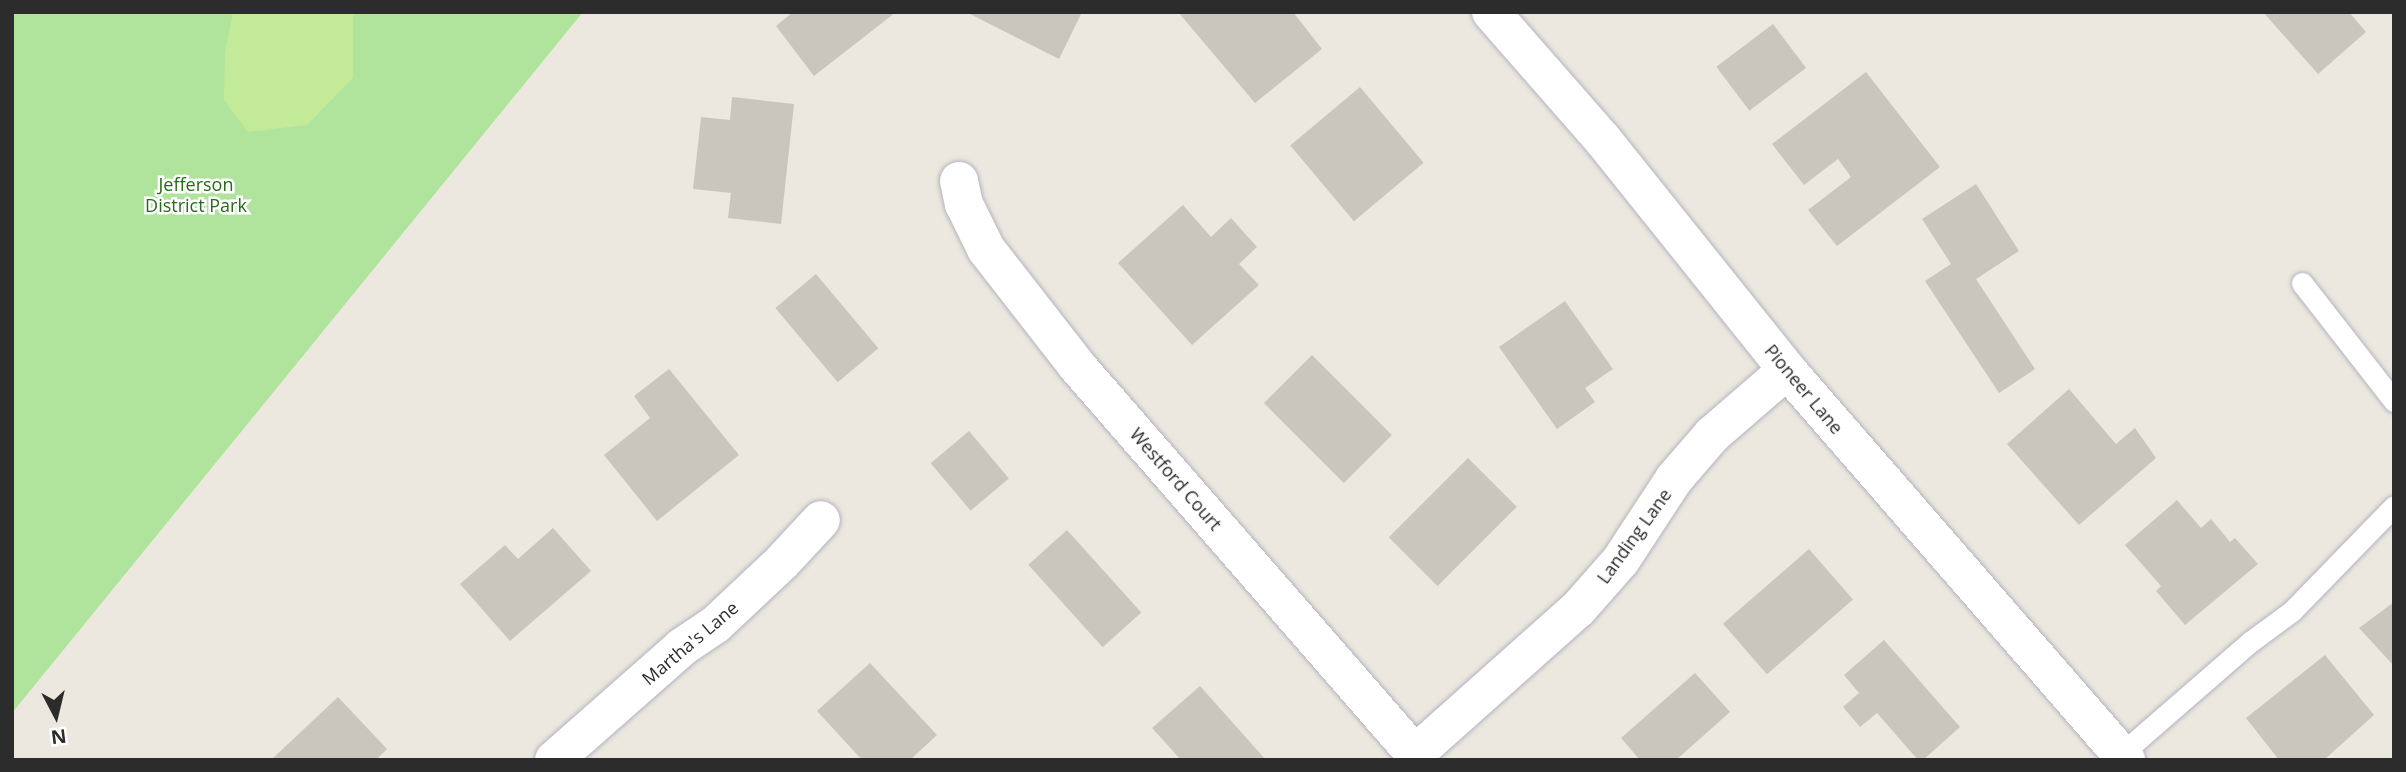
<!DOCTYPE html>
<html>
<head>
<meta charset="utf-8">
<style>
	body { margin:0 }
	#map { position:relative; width:2406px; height:772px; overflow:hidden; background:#ede8df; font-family:"Open Sans",sans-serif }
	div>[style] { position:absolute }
	.green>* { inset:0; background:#b0e39c }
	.pitch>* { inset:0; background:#c3ea98 }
	.building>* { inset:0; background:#c9c6bd; transform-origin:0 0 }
	.roads { filter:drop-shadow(0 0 2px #b2b4bf) drop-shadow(0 0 2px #b2b4bf) }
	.lane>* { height:21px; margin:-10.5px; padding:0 10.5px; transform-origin:10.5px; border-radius:10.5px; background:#fff }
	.street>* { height:38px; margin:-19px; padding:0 19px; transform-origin:19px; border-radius:19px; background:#fff }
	span { translate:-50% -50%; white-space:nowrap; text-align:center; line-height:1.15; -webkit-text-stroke:5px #fff; paint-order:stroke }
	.park-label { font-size:18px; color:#276a1b }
	.street-label { font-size:18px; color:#2c2c2c }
	.frame { position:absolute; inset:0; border:14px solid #2c2c2c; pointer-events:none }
	.north { position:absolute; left:21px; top:681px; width:70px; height:70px; -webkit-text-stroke:5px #fff; paint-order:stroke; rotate:173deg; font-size:19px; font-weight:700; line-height:28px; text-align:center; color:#2c2c2c }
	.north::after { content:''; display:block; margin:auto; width:24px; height:32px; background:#2c2c2c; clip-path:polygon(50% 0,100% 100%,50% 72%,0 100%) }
</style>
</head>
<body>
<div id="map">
	<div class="green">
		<div style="clip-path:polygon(12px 12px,583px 12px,12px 713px)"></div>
	</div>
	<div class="pitch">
		<div style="clip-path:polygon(233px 12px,353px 12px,353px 78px,307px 125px,248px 132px,224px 100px,225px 52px)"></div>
	</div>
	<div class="building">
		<div style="clip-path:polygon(793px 12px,896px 12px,814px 76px,776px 26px)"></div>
		<div style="clip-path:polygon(966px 12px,1082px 12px,1059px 59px)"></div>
		<div style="clip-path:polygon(1178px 12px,1293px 12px,1322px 49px,1255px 103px)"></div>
		<div style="clip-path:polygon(2263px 12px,2349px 12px,2366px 32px,2318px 74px)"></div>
		<div style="left:1773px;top:24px;width:55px;height:71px;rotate:53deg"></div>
		<div style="clip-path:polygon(1866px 72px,1940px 167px,1837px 246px,1808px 210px,1851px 177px,1838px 159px,1804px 185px,1772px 144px)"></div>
		<div style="left:1360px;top:87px;width:99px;height:91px;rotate:50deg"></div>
		<div style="clip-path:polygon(732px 97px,794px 104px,781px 224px,728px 218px,731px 193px,693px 189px,701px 117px,730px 120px)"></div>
		<div style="clip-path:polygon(1976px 184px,2019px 251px,1976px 279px,2035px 369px,1999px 393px,1925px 281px,1951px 264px,1922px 219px)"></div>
		<div style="clip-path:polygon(1183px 205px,1211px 237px,1231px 218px,1257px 247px,1239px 264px,1259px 285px,1192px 345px,1118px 263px)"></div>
		<div style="left:816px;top:274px;width:97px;height:53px;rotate:50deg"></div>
		<div style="clip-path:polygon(1565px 301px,1613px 369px,1585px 388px,1595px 402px,1557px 429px,1499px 347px)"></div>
		<div style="left:1312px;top:355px;width:113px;height:68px;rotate:45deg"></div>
		<div style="clip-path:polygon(669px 369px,739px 455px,657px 521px,604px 455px,650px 418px,634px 396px)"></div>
		<div style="clip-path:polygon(2069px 389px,2116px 444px,2135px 428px,2156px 458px,2079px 525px,2007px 444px)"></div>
		<div style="left:969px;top:431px;width:62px;height:50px;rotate:50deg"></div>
		<div style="left:1468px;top:458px;width:69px;height:112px;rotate:45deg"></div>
		<div style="clip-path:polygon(2177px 500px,2201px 528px,2211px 519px,2230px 542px,2235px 538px,2258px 564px,2185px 625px,2156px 591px,2161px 586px,2125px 545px)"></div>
		<div style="clip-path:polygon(553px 528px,591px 571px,510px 641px,460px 584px,505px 545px,518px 559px)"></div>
		<div style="left:1067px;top:530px;width:111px;height:52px;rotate:48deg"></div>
		<div style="left:1809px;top:549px;width:67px;height:114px;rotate:49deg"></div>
		<div style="clip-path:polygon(2394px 602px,2394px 666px,2359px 628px)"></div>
		<div style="clip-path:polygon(1884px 640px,1960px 727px,1923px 760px,1918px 760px,1877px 713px,1860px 727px,1843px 707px,1859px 693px,1844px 675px)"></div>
		<div style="clip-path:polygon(2325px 655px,2374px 715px,2324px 760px,2279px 760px,2246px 718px)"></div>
		<div style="clip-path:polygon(870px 663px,937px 735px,910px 760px,862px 760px,817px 711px)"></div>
		<div style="clip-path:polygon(1695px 673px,1730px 712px,1676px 760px,1640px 760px,1621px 738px)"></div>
		<div style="clip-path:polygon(1200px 686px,1266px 760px,1181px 760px,1152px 728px)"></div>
		<div style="clip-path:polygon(338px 697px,387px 749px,376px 760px,271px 760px)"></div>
	</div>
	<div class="roads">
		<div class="lane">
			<div style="left:2302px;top:283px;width:150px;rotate:52.1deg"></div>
			<div style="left:2121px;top:754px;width:171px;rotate:-41deg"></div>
			<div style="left:2250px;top:642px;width:52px;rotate:-36.4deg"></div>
			<div style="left:2292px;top:611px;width:146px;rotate:-45.8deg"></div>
		</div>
		<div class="street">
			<div style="left:1491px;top:12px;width:170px;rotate:48.8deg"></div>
			<div style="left:1603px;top:140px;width:295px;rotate:51.3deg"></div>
			<div style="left:1787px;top:370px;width:517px;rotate:49deg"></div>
			<div style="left:959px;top:181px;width:24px;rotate:78deg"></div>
			<div style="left:964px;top:204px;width:50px;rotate:63.9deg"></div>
			<div style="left:986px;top:249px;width:148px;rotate:52.1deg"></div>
			<div style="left:1077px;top:366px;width:522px;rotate:48.96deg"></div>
			<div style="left:1415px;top:754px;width:218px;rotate:-41.7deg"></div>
			<div style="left:1578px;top:609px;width:65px;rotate:-48.7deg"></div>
			<div style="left:1621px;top:560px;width:97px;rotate:-56.8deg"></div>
			<div style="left:1674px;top:479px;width:58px;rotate:-49.2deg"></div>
			<div style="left:1712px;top:435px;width:99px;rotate:-40.9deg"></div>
			<div style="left:554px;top:760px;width:171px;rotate:-41.4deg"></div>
			<div style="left:682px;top:647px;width:40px;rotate:-34deg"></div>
			<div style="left:715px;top:625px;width:92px;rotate:-43.2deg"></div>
			<div style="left:782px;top:562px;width:57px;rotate:-47.1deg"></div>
		</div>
	</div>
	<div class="park-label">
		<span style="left:196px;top:195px">Jefferson<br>District Park</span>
	</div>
	<div class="street-label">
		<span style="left:1804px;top:389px;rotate:50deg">Pioneer Lane</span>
		<span style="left:1176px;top:479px;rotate:49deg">Westford Court</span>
		<span style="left:1634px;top:536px;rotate:-54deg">Landing Lane</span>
		<span style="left:690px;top:643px;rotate:-40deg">Martha's Lane</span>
	</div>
	<div class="frame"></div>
	<div class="north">N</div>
</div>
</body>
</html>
